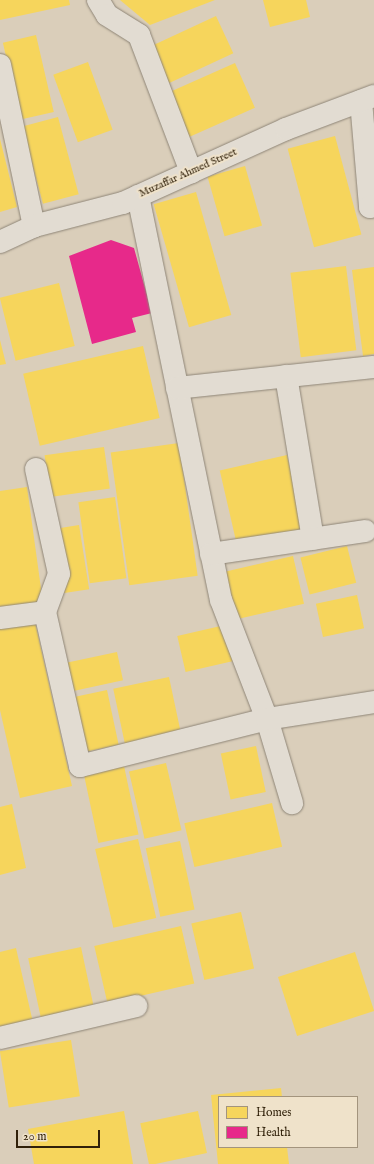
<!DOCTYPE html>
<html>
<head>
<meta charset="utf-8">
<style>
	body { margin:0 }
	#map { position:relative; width:374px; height:1164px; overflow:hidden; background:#daceba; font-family:"IM FELL English",serif }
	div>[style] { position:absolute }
	.homes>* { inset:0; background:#f6d55c; transform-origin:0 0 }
	.health>* { inset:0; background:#e7298a }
	.roads { filter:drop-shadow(0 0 1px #8e8577) drop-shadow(0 0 1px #8e8577) }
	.minor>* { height:22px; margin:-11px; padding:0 11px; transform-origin:11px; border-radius:11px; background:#e2dcd2 }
	.secondary>* { height:22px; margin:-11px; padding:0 11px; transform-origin:11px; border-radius:11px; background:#e2dcd2 }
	span { translate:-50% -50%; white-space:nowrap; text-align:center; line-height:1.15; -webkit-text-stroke:4px #efe2ca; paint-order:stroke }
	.street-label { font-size:11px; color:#302009 }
	.legend { position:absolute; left:218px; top:1096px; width:140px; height:52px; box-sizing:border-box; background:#efe2ca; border:1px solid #a3947d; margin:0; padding:5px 7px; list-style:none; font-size:12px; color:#302009 }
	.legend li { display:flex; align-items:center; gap:8px; height:20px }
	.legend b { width:20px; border:1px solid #a3947d }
	.scale { position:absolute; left:16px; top:1130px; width:84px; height:18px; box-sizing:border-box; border:2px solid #302009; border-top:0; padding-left:5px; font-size:12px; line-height:14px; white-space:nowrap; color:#302009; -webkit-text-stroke:3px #efe2ca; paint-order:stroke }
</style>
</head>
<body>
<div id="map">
	<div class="homes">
		<div style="clip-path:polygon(0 0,69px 0,70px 5px,0 20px)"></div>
		<div style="clip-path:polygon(120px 0,215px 0,150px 25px)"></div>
		<div style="clip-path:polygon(263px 0,306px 0,310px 17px,270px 27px)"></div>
		<div style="left:216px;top:16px;width:41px;height:73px;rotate:65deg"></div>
		<div style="left:36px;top:35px;width:79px;height:34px;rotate:77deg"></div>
		<div style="left:88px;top:62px;width:72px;height:37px;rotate:70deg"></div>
		<div style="left:235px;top:63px;width:49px;height:72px;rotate:66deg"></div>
		<div style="left:58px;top:117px;width:80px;height:37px;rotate:75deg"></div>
		<div style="left:335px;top:136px;width:102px;height:49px;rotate:75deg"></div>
		<div style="clip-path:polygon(0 139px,17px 207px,0 212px)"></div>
		<div style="left:245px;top:166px;width:62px;height:39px;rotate:74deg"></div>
		<div style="left:196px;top:192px;width:128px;height:44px;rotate:74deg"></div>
		<div style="left:346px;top:266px;width:85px;height:56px;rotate:83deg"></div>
		<div style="clip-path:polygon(374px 267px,374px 354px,363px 356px,352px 270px)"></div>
		<div style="left:59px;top:283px;width:65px;height:61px;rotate:76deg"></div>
		<div style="clip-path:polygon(0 340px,6px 364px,0 365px)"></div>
		<div style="left:143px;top:346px;width:74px;height:123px;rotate:77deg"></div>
		<div style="left:179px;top:443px;width:134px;height:69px;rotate:82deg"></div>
		<div style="left:104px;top:447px;width:42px;height:60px;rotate:82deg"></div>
		<div style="left:287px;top:455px;width:77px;height:69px;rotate:77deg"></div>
		<div style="clip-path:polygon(27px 487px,43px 603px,0 609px,0 491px)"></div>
		<div style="left:115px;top:497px;width:82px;height:37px;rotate:82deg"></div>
		<div style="left:79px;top:525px;width:65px;height:25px;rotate:81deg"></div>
		<div style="left:347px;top:546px;width:38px;height:48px;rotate:76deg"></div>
		<div style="left:293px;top:556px;width:49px;height:71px;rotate:77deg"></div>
		<div style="left:357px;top:595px;width:34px;height:42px;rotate:78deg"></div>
		<div style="clip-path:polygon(34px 618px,72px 786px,20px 798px,0 710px,0 626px)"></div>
		<div style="left:225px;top:625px;width:37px;height:49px;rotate:77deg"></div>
		<div style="left:117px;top:652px;width:29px;height:53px;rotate:78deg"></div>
		<div style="left:169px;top:677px;width:56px;height:57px;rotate:78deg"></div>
		<div style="left:107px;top:690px;width:56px;height:36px;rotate:78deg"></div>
		<div style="left:256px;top:746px;width:47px;height:36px;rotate:78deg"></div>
		<div style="left:166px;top:763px;width:69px;height:38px;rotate:77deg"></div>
		<div style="left:124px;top:766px;width:70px;height:41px;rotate:78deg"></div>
		<div style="left:272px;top:803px;width:45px;height:90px;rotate:77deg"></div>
		<div style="clip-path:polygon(12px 804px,26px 868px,0 875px,0 807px)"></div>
		<div style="left:138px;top:839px;width:81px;height:44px;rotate:77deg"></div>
		<div style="left:180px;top:841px;width:70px;height:35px;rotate:78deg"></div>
		<div style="left:241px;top:912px;width:58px;height:51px;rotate:77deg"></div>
		<div style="left:181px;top:926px;width:59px;height:89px;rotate:77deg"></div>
		<div style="left:81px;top:947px;width:66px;height:54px;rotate:78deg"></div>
		<div style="clip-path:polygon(16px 948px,34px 1027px,0 1034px,0 952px)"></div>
		<div style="left:355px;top:952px;width:62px;height:81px;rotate:72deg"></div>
		<div style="left:71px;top:1040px;width:57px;height:72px;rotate:81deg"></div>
		<div style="clip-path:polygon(281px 1088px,282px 1097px,219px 1097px,219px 1147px,287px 1147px,289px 1164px,218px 1164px,211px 1095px)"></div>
		<div style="clip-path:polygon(124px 1111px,133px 1164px,34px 1164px,28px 1129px)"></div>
		<div style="left:198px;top:1111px;width:43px;height:59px;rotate:78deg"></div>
	</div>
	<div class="health">
		<div style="clip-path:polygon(111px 240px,134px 248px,152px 313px,132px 318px,136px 332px,92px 344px,69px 256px)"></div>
	</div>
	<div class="roads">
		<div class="minor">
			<div style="left:98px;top:0;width:17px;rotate:59deg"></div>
			<div style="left:107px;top:15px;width:38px;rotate:32deg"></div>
			<div style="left:139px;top:35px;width:147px;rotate:69.2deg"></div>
			<div style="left:0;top:65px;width:165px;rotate:78.1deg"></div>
			<div style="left:361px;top:101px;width:106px;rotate:85.1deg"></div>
			<div style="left:370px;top:207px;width:4px;rotate:-14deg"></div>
			<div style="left:138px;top:196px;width:412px;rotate:78.4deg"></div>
			<div style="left:221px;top:600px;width:128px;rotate:68.9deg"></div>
			<div style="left:267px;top:719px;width:88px;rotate:73.4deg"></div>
			<div style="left:286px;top:376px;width:165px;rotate:80.6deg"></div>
			<div style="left:177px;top:388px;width:198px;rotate:-6.1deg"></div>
			<div style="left:36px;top:469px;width:107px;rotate:77.6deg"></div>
			<div style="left:59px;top:574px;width:40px;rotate:110.2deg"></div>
			<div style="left:211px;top:554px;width:156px;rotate:-8.5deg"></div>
			<div style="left:0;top:618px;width:45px;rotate:-7.6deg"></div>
			<div style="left:45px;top:612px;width:158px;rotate:77.2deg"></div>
			<div style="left:80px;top:766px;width:193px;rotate:-14.1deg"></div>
			<div style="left:267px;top:719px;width:108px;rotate:-9deg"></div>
			<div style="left:0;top:1038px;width:140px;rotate:-13.2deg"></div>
		</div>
		<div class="secondary">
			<div style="left:0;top:242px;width:38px;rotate:-25deg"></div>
			<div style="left:34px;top:226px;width:92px;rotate:-14.5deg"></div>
			<div style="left:123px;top:203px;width:179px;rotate:-24.4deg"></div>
			<div style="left:286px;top:129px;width:94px;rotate:-20.6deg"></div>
		</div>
	</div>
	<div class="street-label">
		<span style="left:188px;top:173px;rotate:-24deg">Muzaffar Ahmed Street</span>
	</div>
	<ul class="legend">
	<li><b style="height:11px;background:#f6d55c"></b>Homes</li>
	<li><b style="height:11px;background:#e7298a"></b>Health</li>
	</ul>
	<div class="scale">20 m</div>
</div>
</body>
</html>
